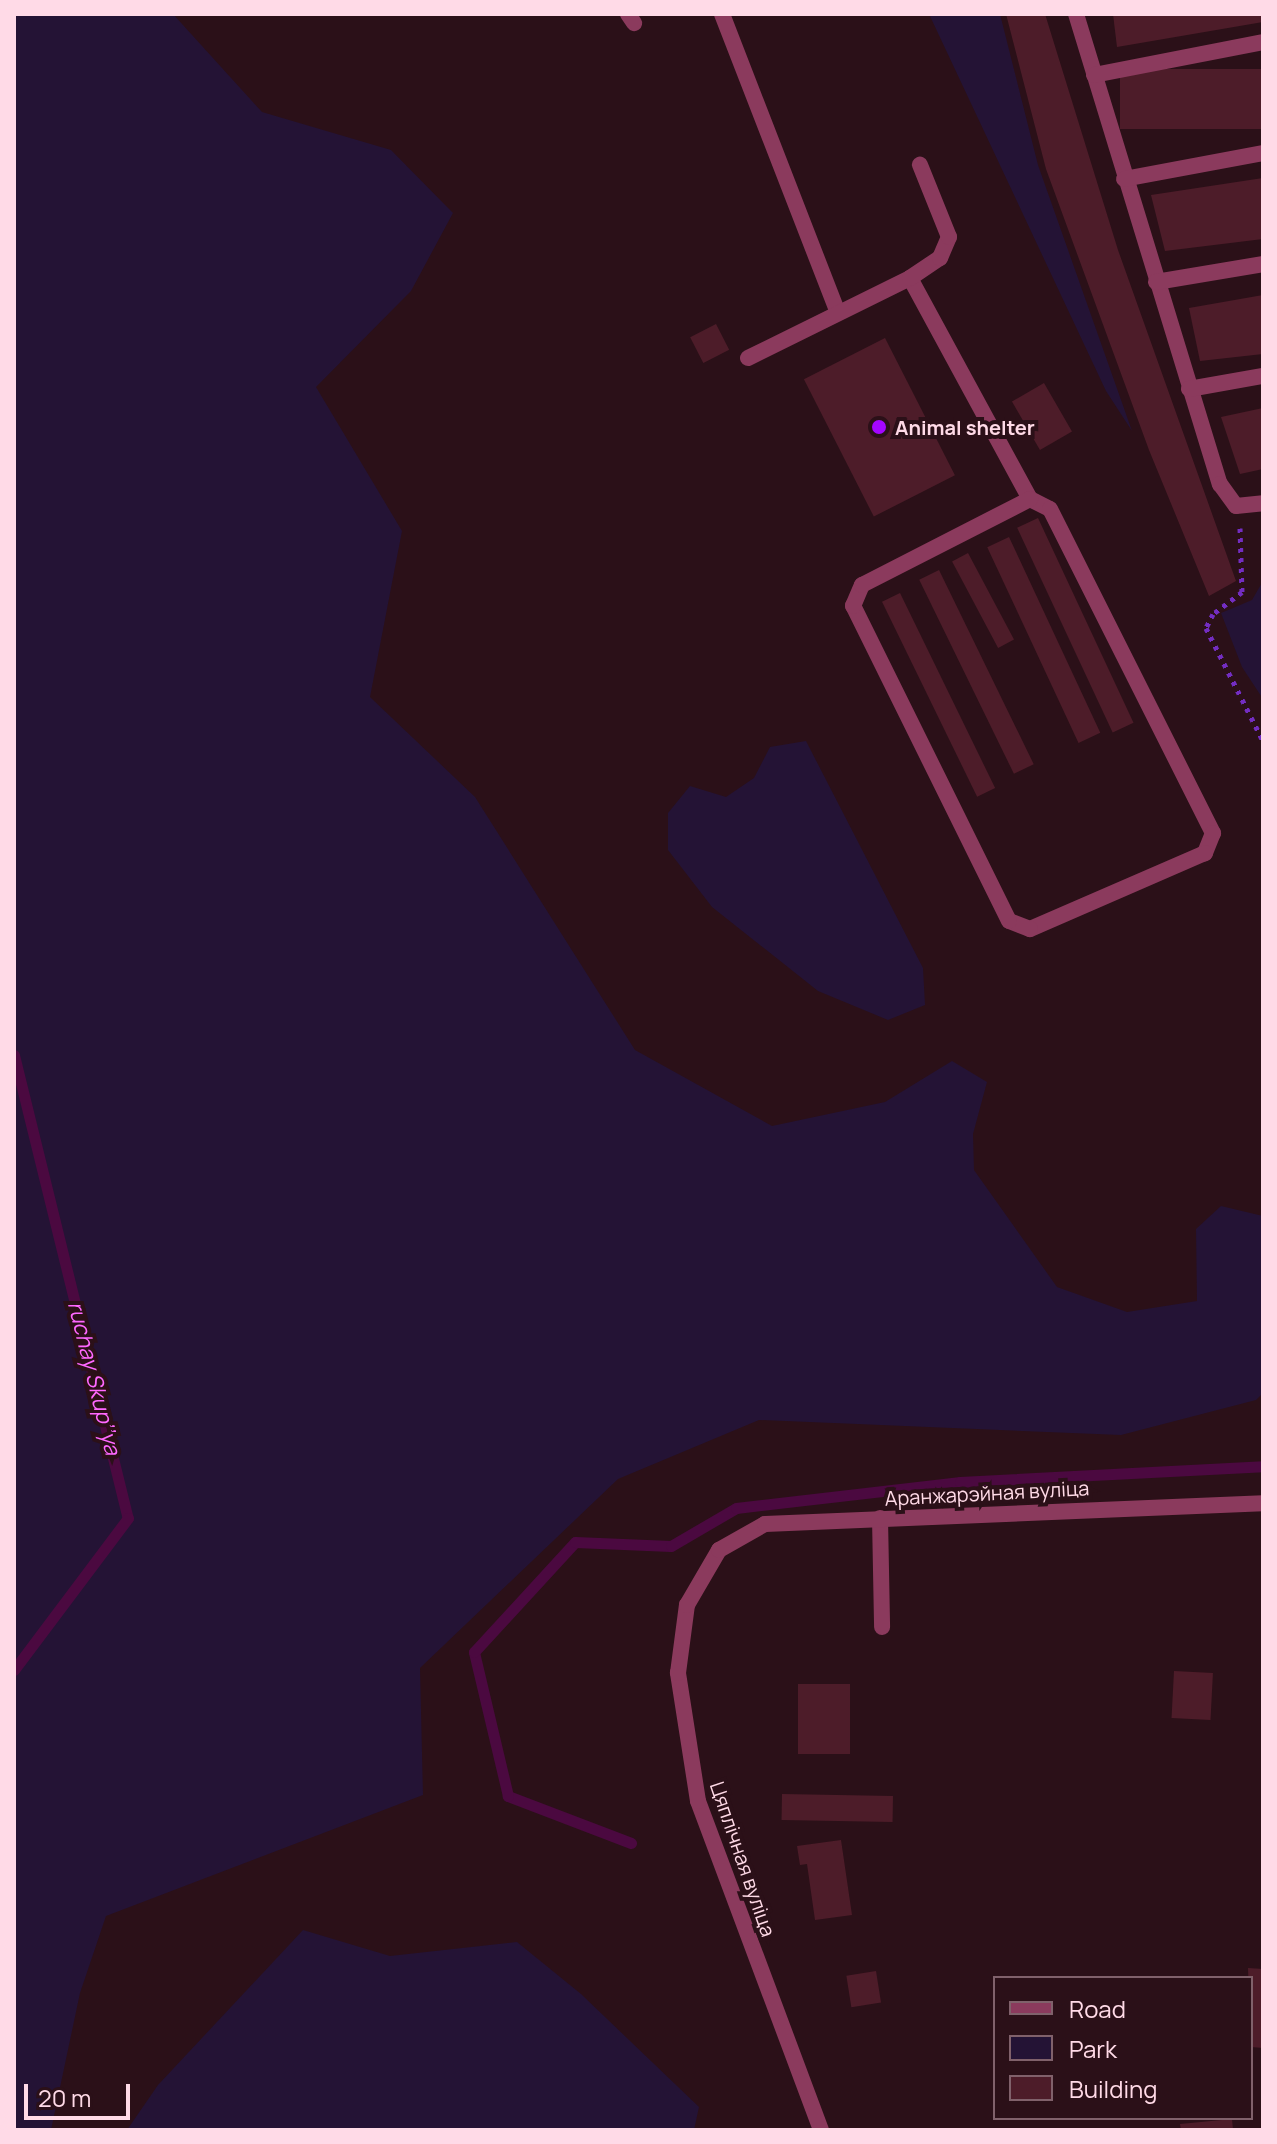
<!DOCTYPE html>
<html>
<head>
<meta charset="utf-8">
<style>
	body { margin:0 }
	#map { position:relative; width:1277px; height:2144px; overflow:hidden; background:#2b1018; font-family:Manrope,sans-serif }
	div>[style] { position:absolute }
	.green>* { inset:0; background:#241335 }
	.stream>* { height:11px; margin:-5.5px; padding:0 5.5px; transform-origin:5.5px; border-radius:5.5px; background:#4b0940 }
	.building>* { inset:0; background:#4d1c29; transform-origin:0 0 }
	.path>* { height:5px; margin-top:-2.5px; transform-origin:0; background:repeating-linear-gradient(90deg,#732dc1 0 4px,transparent 0 10px) }
	.service>* { height:16px; margin:-8px; padding:0 8px; transform-origin:8px; border-radius:8px; background:#8b3a5d }
	.minor>* { height:16px; margin:-8px; padding:0 8px; transform-origin:8px; border-radius:8px; background:#8b3a5d }
	.dots>* { width:22px; height:22px; translate:-50% -50%; box-sizing:border-box; border:4px solid #2b1018; border-radius:50% }
	span { translate:-50% -50%; white-space:nowrap; text-align:center; line-height:1.15; -webkit-text-stroke:8px #2b1018; paint-order:stroke }
	.poi-label { font-size:20px; color:#ffdae7; font-weight:700 }
	.left { translate:0 -50%; text-align:left }
	.street-label { font-size:20px; color:#ffdae7 }
	.water-label { font-size:22px; color:#ff68ff; font-style:italic }
	.frame { position:absolute; inset:0; border:16px solid #ffdae7; pointer-events:none }
	.legend { position:absolute; left:993px; top:1976px; width:260px; height:144px; box-sizing:border-box; background:#2b1018; border:2px solid #80616b; margin:0; padding:10px 14px; list-style:none; font-size:24px; color:#ffdae7 }
	.legend li { display:flex; align-items:center; gap:16px; height:40px }
	.legend b { width:40px; border:2px solid #80616b }
	.scale { position:absolute; left:24px; top:2084px; width:106px; height:36px; box-sizing:border-box; border:4px solid #ffdae7; border-top:0; padding-left:10px; font-size:24px; line-height:28px; white-space:nowrap; color:#ffdae7; -webkit-text-stroke:6px #2b1018; paint-order:stroke }
</style>
</head>
<body>
<div id="map">
	<div class="green">
		<div style="clip-path:polygon(14px 14px,173px 14px,262px 112px,391px 150px,453px 213px,411px 291px,316px 387px,402px 531px,370px 697px,475px 797px,635px 1050px,772px 1126px,885px 1102px,952px 1061px,987px 1082px,973px 1134px,974px 1170px,1057px 1287px,1127px 1312px,1197px 1301px,1196px 1229px,1221px 1206px,1263px 1216px,1263px 1393px,1256px 1400px,1121px 1435px,759px 1420px,618px 1479px,420px 1668px,423px 1795px,106px 1916px,80px 1993px,51px 2130px,14px 2130px)"></div>
		<div style="clip-path:polygon(929px 14px,1000px 14px,1038px 165px,1132px 431px,1106px 391px)"></div>
		<div style="clip-path:polygon(1263px 581px,1263px 699px,1242px 667px,1221px 613px,1252px 600px)"></div>
		<div style="clip-path:polygon(806px 741px,923px 968px,925px 1005px,888px 1020px,818px 991px,712px 907px,668px 850px,668px 813px,690px 786px,726px 797px,754px 778px,770px 747px)"></div>
		<div style="clip-path:polygon(303px 1930px,390px 1956px,517px 1942px,581px 1994px,699px 2107px,694px 2130px,127px 2130px,158px 2085px)"></div>
	</div>
	<div class="stream">
		<div style="left:14px;top:1055px;width:477px;rotate:76.2deg"></div>
		<div style="left:128px;top:1518px;width:190px;rotate:126.9deg"></div>
		<div style="left:631px;top:1843px;width:132px;rotate:-159.1deg"></div>
		<div style="left:508px;top:1796px;width:148px;rotate:-103.3deg"></div>
		<div style="left:474px;top:1652px;width:149px;rotate:-47.4deg"></div>
		<div style="left:575px;top:1542px;width:96px;rotate:2.4deg"></div>
		<div style="left:671px;top:1546px;width:75px;rotate:-30.3deg"></div>
		<div style="left:736px;top:1508px;width:226px;rotate:-6.6deg"></div>
		<div style="left:960px;top:1482px;width:303px;rotate:-3deg"></div>
	</div>
	<div class="building">
		<div style="clip-path:polygon(1006px 14px,1045px 14px,1118px 250px,1236px 581px,1209px 596px,1149px 450px,1046px 169px)"></div>
		<div style="clip-path:polygon(1113px 14px,1263px 14px,1263px 22px,1117px 47px)"></div>
		<div style="left:1263px;top:69px;width:60px;height:143px;rotate:90deg"></div>
		<div style="clip-path:polygon(1263px 178px,1263px 239px,1165px 251px,1151px 195px)"></div>
		<div style="clip-path:polygon(1263px 295px,1263px 354px,1200px 361px,1189px 308px)"></div>
		<div style="left:716px;top:324px;width:29px;height:29px;rotate:63deg"></div>
		<div style="left:885px;top:338px;width:154px;height:91px;rotate:63deg"></div>
		<div style="left:1044px;top:383px;width:56px;height:37px;rotate:60deg"></div>
		<div style="clip-path:polygon(1263px 408px,1263px 469px,1240px 474px,1221px 417px)"></div>
		<div style="left:1038px;top:518px;width:226px;height:23px;rotate:65deg"></div>
		<div style="left:1009px;top:537px;width:216px;height:24px;rotate:65deg"></div>
		<div style="left:968px;top:553px;width:98px;height:18px;rotate:62deg"></div>
		<div style="left:939px;top:570px;width:216px;height:22px;rotate:64deg"></div>
		<div style="left:900px;top:593px;width:217px;height:20px;rotate:64deg"></div>
		<div style="left:1174px;top:1671px;width:39px;height:47px;rotate:3deg"></div>
		<div style="left:798px;top:1684px;width:52px;height:70px"></div>
		<div style="left:782px;top:1794px;width:111px;height:26px;rotate:1deg"></div>
		<div style="clip-path:polygon(841px 1840px,852px 1915px,815px 1920px,807px 1864px,800px 1865px,797px 1846px)"></div>
		<div style="clip-path:polygon(1248px 1968px,1263px 1969px,1263px 2048px,1251px 2047px)"></div>
		<div style="left:876px;top:1971px;width:32px;height:30px;rotate:81deg"></div>
		<div style="clip-path:polygon(1232px 2119px,1233px 2130px,1181px 2130px,1180px 2124px)"></div>
	</div>
	<div class="path">
		<div style="left:1240px;top:528px;width:64px;rotate:88.2deg"></div>
		<div style="left:1242px;top:592px;width:36px;rotate:143deg"></div>
		<div style="left:1213px;top:614px;width:16px;rotate:117deg"></div>
		<div style="left:1206px;top:628px;width:127px;rotate:63.2deg"></div>
	</div>
	<div class="service">
		<div style="left:628px;top:14px;width:11px;rotate:56deg"></div>
		<div style="left:722px;top:14px;width:318px;rotate:68.8deg"></div>
		<div style="left:1076px;top:14px;width:492px;rotate:73deg"></div>
		<div style="left:1220px;top:484px;width:27px;rotate:54deg"></div>
		<div style="left:1236px;top:506px;width:27px;rotate:-6deg"></div>
		<div style="left:1094px;top:75px;width:172px;rotate:-11deg"></div>
		<div style="left:1124px;top:179px;width:141px;rotate:-10.6deg"></div>
		<div style="left:910px;top:278px;width:251px;rotate:61.5deg"></div>
		<div style="left:1030px;top:499px;width:22px;rotate:27deg"></div>
		<div style="left:1050px;top:509px;width:363px;rotate:63.3deg"></div>
		<div style="left:1213px;top:833px;width:22px;rotate:112deg"></div>
		<div style="left:1205px;top:853px;width:191px;rotate:156.5deg"></div>
		<div style="left:1030px;top:929px;width:22px;rotate:-159deg"></div>
		<div style="left:1009px;top:921px;width:352px;rotate:-116.3deg"></div>
		<div style="left:853px;top:606px;width:23px;rotate:-67deg"></div>
		<div style="left:862px;top:585px;width:189px;rotate:-27.1deg"></div>
		<div style="left:1156px;top:282px;width:109px;rotate:-9.5deg"></div>
		<div style="left:748px;top:358px;width:181px;rotate:-26.3deg"></div>
		<div style="left:910px;top:278px;width:36px;rotate:-34deg"></div>
		<div style="left:940px;top:258px;width:23px;rotate:-67deg"></div>
		<div style="left:949px;top:237px;width:78px;rotate:-111.9deg"></div>
		<div style="left:1189px;top:389px;width:75px;rotate:-10deg"></div>
		<div style="left:880px;top:1518px;width:109px;rotate:88.9deg"></div>
	</div>
	<div class="minor">
		<div style="left:821px;top:2130px;width:351px;rotate:-110.5deg"></div>
		<div style="left:698px;top:1801px;width:130px;rotate:-98.9deg"></div>
		<div style="left:678px;top:1673px;width:69px;rotate:-82.5deg"></div>
		<div style="left:687px;top:1605px;width:64px;rotate:-59.8deg"></div>
		<div style="left:719px;top:1550px;width:53px;rotate:-29.5deg"></div>
		<div style="left:765px;top:1524px;width:498px;rotate:-2.4deg"></div>
	</div>
	<div class="dots">
		<div style="left:879px;top:427px;background:#a406ff"></div>
	</div>
	<div class="poi-label">
		<span class="left" style="left:895px;top:427px">Animal shelter</span>
	</div>
	<div class="street-label">
		<span style="left:987px;top:1493px;rotate:-3deg">Аранжарэйная вуліца</span>
		<span style="left:743px;top:1859px;rotate:71deg">Цяплічная вуліца</span>
	</div>
	<div class="water-label">
		<span style="left:94px;top:1378px;rotate:76deg">ruchay Skup’’ya</span>
	</div>
	<div class="frame"></div>
	<ul class="legend">
	<li><b style="height:10px;background:#8b3a5d"></b>Road</li>
	<li><b style="height:22px;background:#241335"></b>Park</li>
	<li><b style="height:22px;background:#4d1c29"></b>Building</li>
	</ul>
	<div class="scale">20 m</div>
</div>
</body>
</html>
